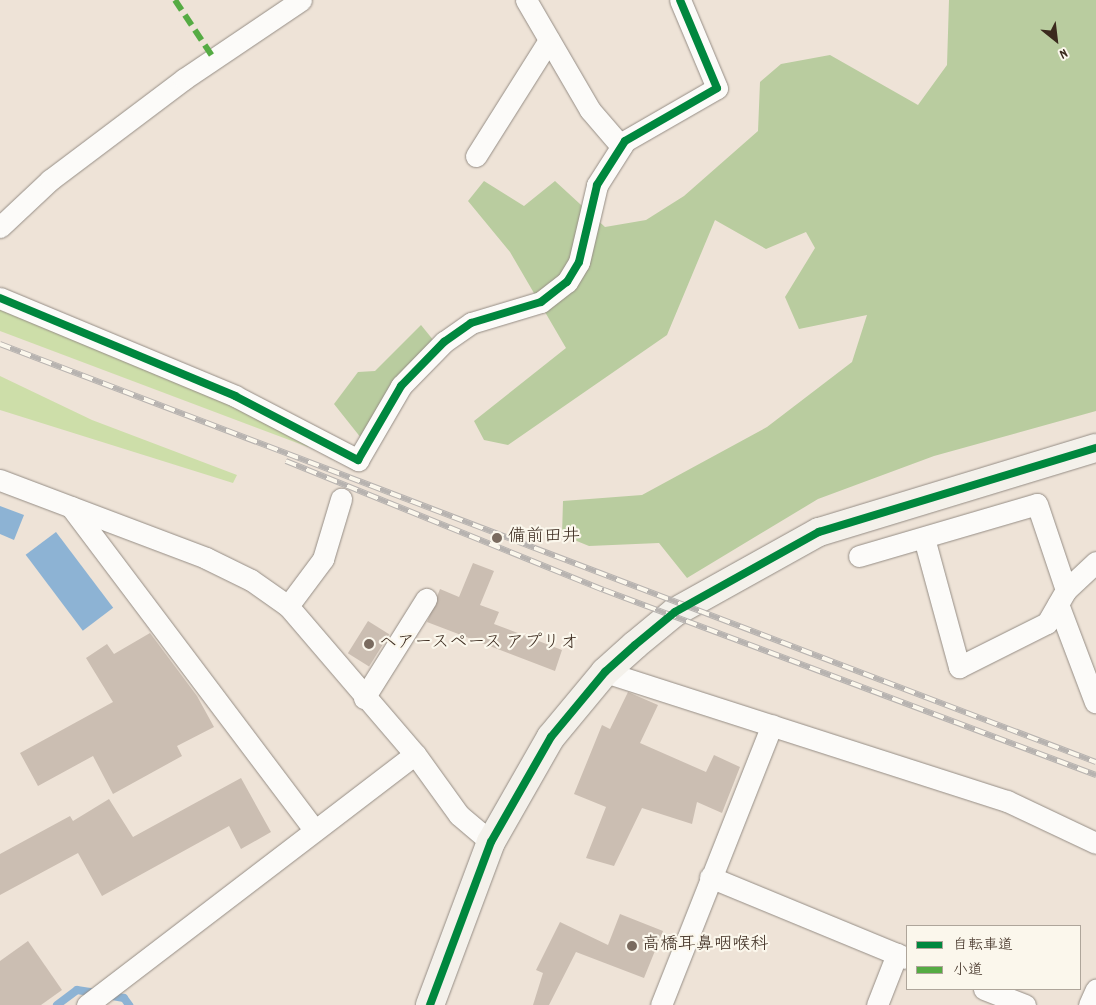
<!DOCTYPE html>
<html>
<head>
<meta charset="utf-8">
<style>
	body { margin:0 }
	#map { position:relative; width:1096px; height:1005px; overflow:hidden; background:#eee3d7; font-family:Dekko,"Klee One",sans-serif }
	div>[style] { position:absolute }
	.green>* { inset:0; background:#cddea9 }
	.forest>* { inset:0; background:#b9cc9f }
	.water>* { inset:0; background:#8db3d4; transform-origin:0 0 }
	.stream>* { height:8px; margin:-4px; padding:0 4px; transform-origin:4px; border-radius:4px; background:#8db3d4 }
	.building>* { inset:0; background:#cbbeb2; transform-origin:0 0 }
	.roads { filter:drop-shadow(0 0 1px #958d85) drop-shadow(0 0 1px #958d85) }
	.street>* { height:21px; margin:-10.5px; padding:0 10.5px; transform-origin:10.5px; border-radius:10.5px; background:#fcfbf9 }
	.secondary>* { height:28px; margin:-14px; padding:0 14px; transform-origin:14px; border-radius:14px; background:#f4f1eb }
	.rail>* { height:5.5px; margin-top:-2.75px; transform-origin:0; background:repeating-linear-gradient(90deg,#fbf7ec 0 11px,#b7b3b0 0 22px); box-sizing:border-box; border-block:1px solid #b7b3b0 }
	.quiet>* { height:6px; margin-top:-3px; transform-origin:0; background:repeating-linear-gradient(90deg,#55ab43 0 12px,transparent 0 18px) }
	.cycleway>* { height:8px; margin:-4px; padding:0 4px; transform-origin:4px; border-radius:4px; background:#00873e }
	.dots>* { width:14px; height:14px; translate:-50% -50%; box-sizing:border-box; border:2px solid #fbf7ec; border-radius:50% }
	span { translate:-50% -50%; white-space:nowrap; text-align:center; line-height:1.15; -webkit-text-stroke:4.5px #fbf7ec; paint-order:stroke }
	.poi-label { font-size:18px; color:#3b2a1e }
	.left { translate:0 -50%; text-align:left }
	.legend { position:absolute; left:906px; top:925px; width:175px; height:65px; box-sizing:border-box; background:#fbf7ec; border:1px solid #aea59a; margin:0; padding:6px 9px; list-style:none; font-size:15px; color:#3b2a1e }
	.legend li { display:flex; align-items:center; gap:10px; height:25px }
	.legend b { width:25px; border:1px solid #aea59a }
	.north { position:absolute; left:1031px; top:15px; width:50px; height:50px; -webkit-text-stroke:4px #fbf7ec; paint-order:stroke; rotate:151deg; font-size:14px; font-weight:700; line-height:20px; text-align:center; color:#3b2a1e }
	.north::after { content:''; display:block; margin:auto; width:18px; height:22px; background:#3b2a1e; clip-path:polygon(50% 0,100% 100%,50% 72%,0 100%) }
</style>
</head>
<body>
<div id="map">
	<div class="green">
		<div style="clip-path:polygon(0 305px,185px 382px,309px 441px,308px 447px,0 331px)"></div>
		<div style="clip-path:polygon(0 376px,92px 420px,237px 475px,233px 483px,0 410px)"></div>
	</div>
	<div class="forest">
		<div style="clip-path:polygon(949px 0,1096px 0,1096px 411px,934px 456px,818px 499px,687px 578px,659px 543px,589px 546px,562px 535px,563px 501px,642px 495px,767px 427px,852px 362px,867px 315px,799px 329px,785px 297px,815px 248px,806px 232px,766px 249px,715px 220px,667px 335px,508px 445px,484px 440px,474px 421px,566px 348px,510px 252px,468px 201px,484px 181px,524px 206px,555px 181px,605px 227px,646px 220px,684px 196px,758px 131px,760px 82px,781px 64px,830px 55px,918px 105px,947px 65px)"></div>
		<div style="clip-path:polygon(421px 325px,434px 341px,365px 443px,334px 404px,358px 372px,375px 371px)"></div>
	</div>
	<div class="water">
		<div style="clip-path:polygon(0 506px,24px 515px,14px 540px,0 534px)"></div>
		<div style="left:56px;top:532px;width:95px;height:38px;rotate:53deg"></div>
	</div>
	<div class="stream">
		<div style="left:107px;top:995px;width:17px;rotate:10deg"></div>
		<div style="left:124px;top:998px;width:9px;rotate:54deg"></div>
		<div style="left:57px;top:1005px;width:25px;rotate:-37deg"></div>
		<div style="left:77px;top:990px;width:18px;rotate:9deg"></div>
	</div>
	<div class="building">
		<div style="clip-path:polygon(473px 563px,494px 571px,480px 605px,499px 612px,494px 624px,562px 650px,555px 671px,427px 622px,440px 589px,459px 597px)"></div>
		<div style="left:368px;top:621px;width:25px;height:38px;rotate:32deg"></div>
		<div style="clip-path:polygon(150px 633px,197px 696px,214px 727px,177px 746px,182px 756px,113px 794px,93px 756px,38px 786px,20px 753px,113px 702px,86px 658px,107px 644px,114px 654px)"></div>
		<div style="clip-path:polygon(628px 692px,658px 705px,640px 743px,706px 772px,714px 755px,740px 767px,722px 813px,697px 802px,692px 824px,642px 808px,614px 866px,586px 858px,606px 807px,574px 794px,602px 725px,610px 729px)"></div>
		<div style="clip-path:polygon(241px 778px,271px 832px,241px 849px,229px 826px,102px 896px,78px 853px,0 895px,0 854px,70px 816px,73px 821px,109px 799px,133px 837px)"></div>
		<div style="clip-path:polygon(620px 914px,663px 931px,644px 978px,576px 952px,549px 1005px,533px 1005px,543px 973px,536px 970px,560px 922px,608px 945px)"></div>
		<div style="clip-path:polygon(28px 941px,62px 990px,41px 1005px,0 1005px,0 961px)"></div>
	</div>
	<div class="roads">
		<div class="street">
			<div style="left:526px;top:0;width:127px;rotate:59.8deg"></div>
			<div style="left:590px;top:110px;width:48px;rotate:49.3deg"></div>
			<div style="left:476px;top:156px;width:137px;rotate:-57.8deg"></div>
			<div style="left:0;top:227px;width:69px;rotate:-43.2deg"></div>
			<div style="left:50px;top:180px;width:168px;rotate:-37deg"></div>
			<div style="left:184px;top:79px;width:141px;rotate:-34deg"></div>
			<div style="left:0;top:298px;width:255px;rotate:22.6deg"></div>
			<div style="left:235px;top:396px;width:139px;rotate:27.5deg"></div>
			<div style="left:358px;top:460px;width:86px;rotate:-59.8deg"></div>
			<div style="left:401px;top:386px;width:62px;rotate:-45.7deg"></div>
			<div style="left:444px;top:342px;width:33px;rotate:-35deg"></div>
			<div style="left:471px;top:323px;width:73px;rotate:-16.7deg"></div>
			<div style="left:541px;top:302px;width:33px;rotate:-38deg"></div>
			<div style="left:567px;top:282px;width:23px;rotate:-59deg"></div>
			<div style="left:579px;top:262px;width:79px;rotate:-76.8deg"></div>
			<div style="left:597px;top:185px;width:52px;rotate:-57.5deg"></div>
			<div style="left:625px;top:141px;width:106px;rotate:-29.9deg"></div>
			<div style="left:717px;top:88px;width:95px;rotate:-112.8deg"></div>
			<div style="left:0;top:480px;width:220px;rotate:20.7deg"></div>
			<div style="left:206px;top:558px;width:50px;rotate:26.1deg"></div>
			<div style="left:251px;top:580px;width:45px;rotate:35.1deg"></div>
			<div style="left:288px;top:606px;width:195px;rotate:49.4deg"></div>
			<div style="left:415px;top:754px;width:75px;rotate:54.2deg"></div>
			<div style="left:459px;top:815px;width:42px;rotate:40.2deg"></div>
			<div style="left:71px;top:507px;width:404px;rotate:53deg"></div>
			<div style="left:924px;top:538px;width:134px;rotate:74.8deg"></div>
			<div style="left:959px;top:667px;width:98px;rotate:-26.6deg"></div>
			<div style="left:1047px;top:623px;width:38px;rotate:-60deg"></div>
			<div style="left:1066px;top:590px;width:41px;rotate:-43deg"></div>
			<div style="left:859px;top:556px;width:185px;rotate:-16.3deg"></div>
			<div style="left:1037px;top:504px;width:91px;rotate:71.4deg"></div>
			<div style="left:1058px;top:604px;width:105px;rotate:69.3deg"></div>
			<div style="left:288px;top:606px;width:59px;rotate:-53.3deg"></div>
			<div style="left:323px;top:559px;width:63px;rotate:-73.3deg"></div>
			<div style="left:605px;top:672px;width:422px;rotate:17.8deg"></div>
			<div style="left:1007px;top:801px;width:98px;rotate:25.3deg"></div>
			<div style="left:364px;top:698px;width:117px;rotate:-57.9deg"></div>
			<div style="left:710px;top:877px;width:213px;rotate:22.4deg"></div>
			<div style="left:984px;top:989px;width:44px;rotate:21.3deg"></div>
			<div style="left:87px;top:1005px;width:413px;rotate:-37.4deg"></div>
			<div style="left:661px;top:1005px;width:301px;rotate:-68.4deg"></div>
			<div style="left:877px;top:1005px;width:55px;rotate:-68.6deg"></div>
			<div style="left:1089px;top:1005px;width:17px;rotate:-66deg"></div>
		</div>
		<div class="secondary">
			<div style="left:430px;top:1005px;width:174px;rotate:-69.5deg"></div>
			<div style="left:491px;top:842px;width:121px;rotate:-60.3deg"></div>
			<div style="left:551px;top:737px;width:85px;rotate:-50.3deg"></div>
			<div style="left:605px;top:672px;width:40px;rotate:-42deg"></div>
			<div style="left:635px;top:645px;width:52px;rotate:-39.5deg"></div>
			<div style="left:675px;top:612px;width:165px;rotate:-29.1deg"></div>
			<div style="left:819px;top:532px;width:289px;rotate:-16.9deg"></div>
		</div>
	</div>
	<div class="rail">
		<div style="left:0;top:344px;width:1173px;rotate:20.88deg"></div>
		<div style="left:286px;top:461px;width:343px;rotate:22.1deg"></div>
		<div style="left:604px;top:590px;width:526px;rotate:20.61deg"></div>
	</div>
	<div class="quiet">
		<div style="left:175px;top:0;width:71px;rotate:56.5deg"></div>
	</div>
	<div class="cycleway">
		<div style="left:0;top:298px;width:255px;rotate:22.6deg"></div>
		<div style="left:235px;top:396px;width:139px;rotate:27.5deg"></div>
		<div style="left:358px;top:460px;width:86px;rotate:-59.8deg"></div>
		<div style="left:401px;top:386px;width:62px;rotate:-45.7deg"></div>
		<div style="left:444px;top:342px;width:33px;rotate:-35deg"></div>
		<div style="left:471px;top:323px;width:73px;rotate:-16.7deg"></div>
		<div style="left:541px;top:302px;width:33px;rotate:-38deg"></div>
		<div style="left:567px;top:282px;width:23px;rotate:-59deg"></div>
		<div style="left:579px;top:262px;width:79px;rotate:-76.8deg"></div>
		<div style="left:597px;top:185px;width:52px;rotate:-57.5deg"></div>
		<div style="left:625px;top:141px;width:106px;rotate:-29.9deg"></div>
		<div style="left:717px;top:88px;width:95px;rotate:-112.8deg"></div>
		<div style="left:430px;top:1005px;width:174px;rotate:-69.5deg"></div>
		<div style="left:491px;top:842px;width:121px;rotate:-60.3deg"></div>
		<div style="left:551px;top:737px;width:85px;rotate:-50.3deg"></div>
		<div style="left:605px;top:672px;width:40px;rotate:-42deg"></div>
		<div style="left:635px;top:645px;width:52px;rotate:-39.5deg"></div>
		<div style="left:675px;top:612px;width:165px;rotate:-29.1deg"></div>
		<div style="left:819px;top:532px;width:289px;rotate:-16.9deg"></div>
	</div>
	<div class="dots">
		<div style="left:497px;top:538px;background:#7a6b5f"></div>
		<div style="left:369px;top:644px;background:#7a6b5f"></div>
		<div style="left:632px;top:946px;background:#7a6b5f"></div>
	</div>
	<div class="poi-label">
		<span class="left" style="left:508px;top:538px">備前田井</span>
		<span class="left" style="left:379px;top:644px">ヘアースペース アプリオ</span>
		<span class="left" style="left:642px;top:946px">高橋耳鼻咽喉科</span>
	</div>
	<ul class="legend">
	<li><b style="height:6px;background:#00873e"></b>自転車道</li>
	<li><b style="height:6px;background:#55ab43"></b>小道</li>
	</ul>
	<div class="north">N</div>
</div>
</body>
</html>
